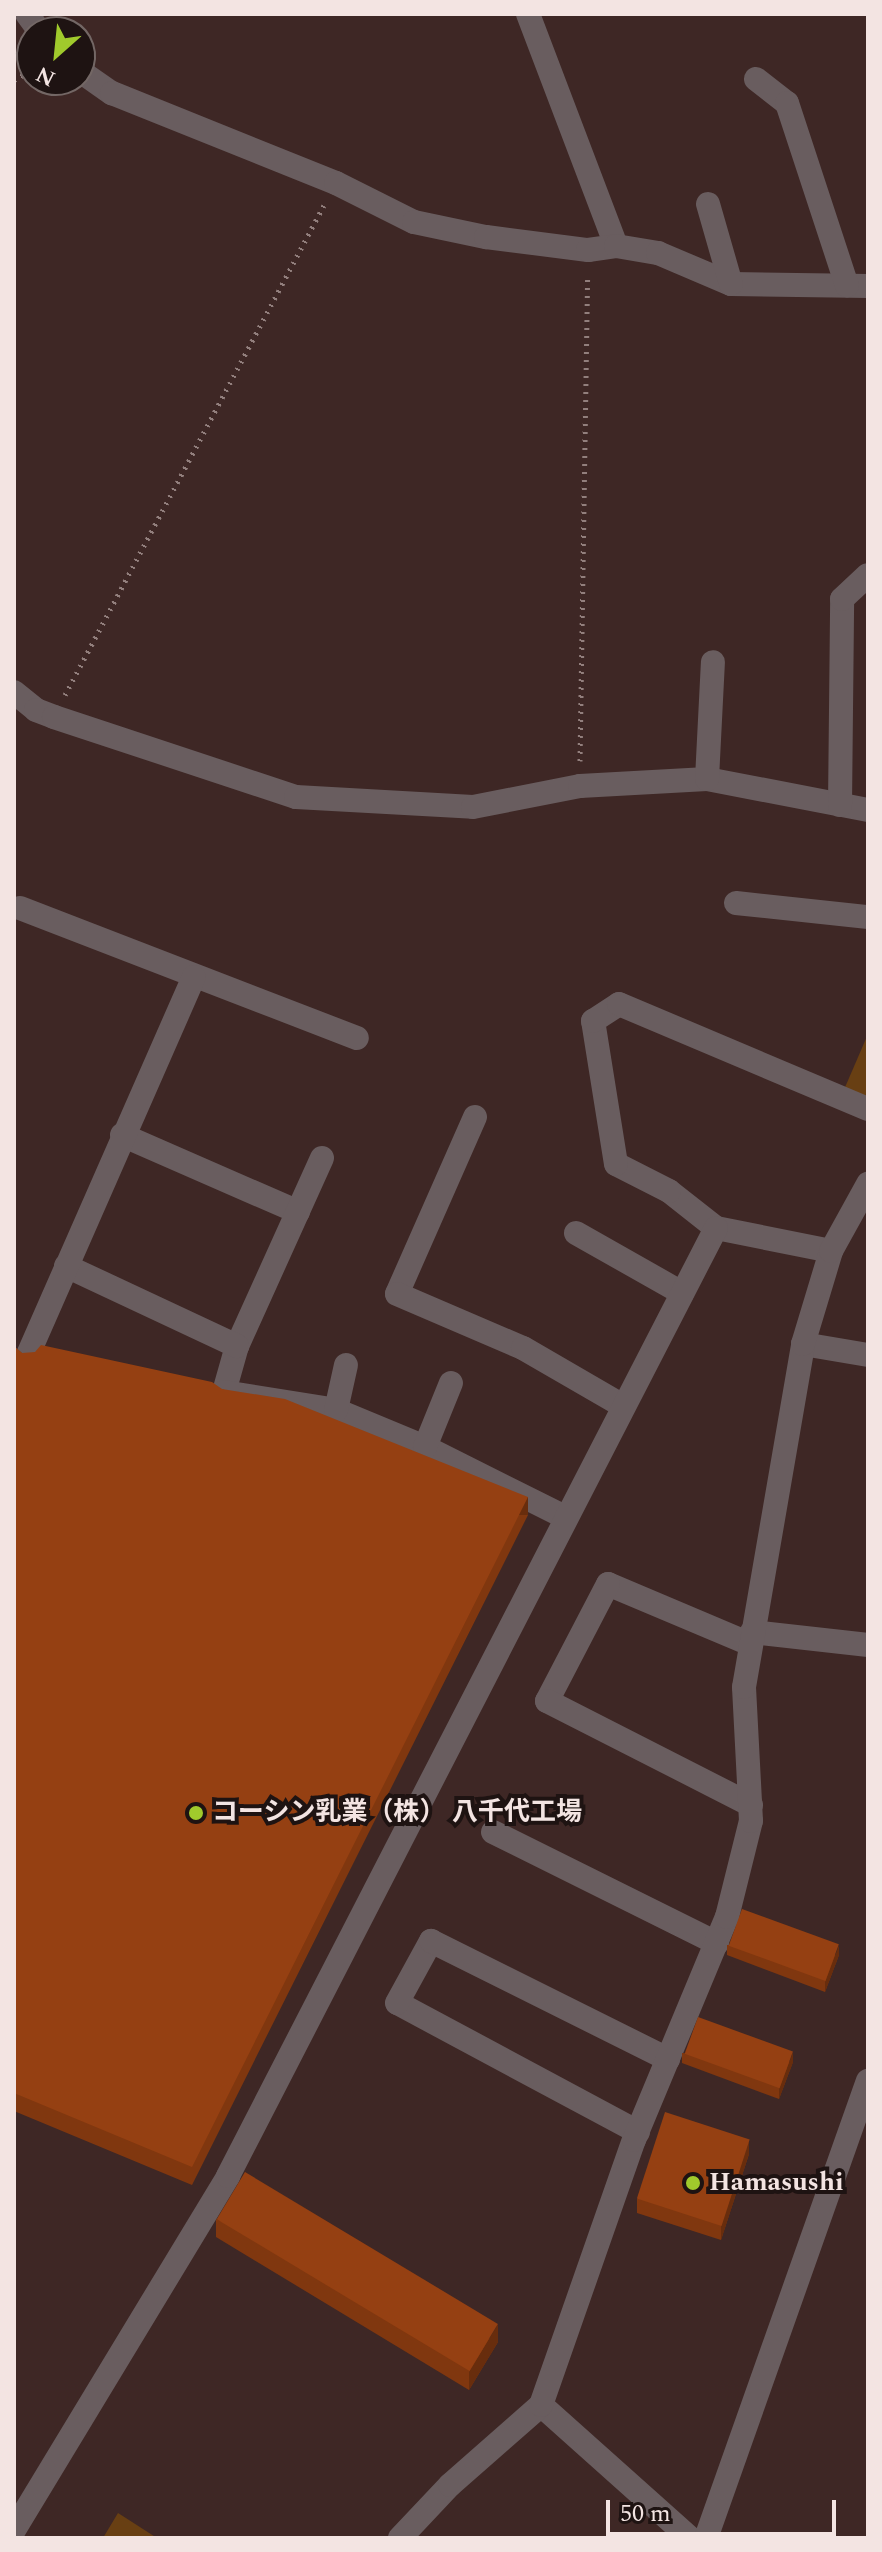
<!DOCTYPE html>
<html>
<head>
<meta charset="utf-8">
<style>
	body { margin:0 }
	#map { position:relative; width:882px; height:2552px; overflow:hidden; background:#3e2725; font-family:Spectral,"Noto Sans JP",serif }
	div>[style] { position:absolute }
	.green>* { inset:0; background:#683f13 }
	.path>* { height:5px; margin-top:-2.5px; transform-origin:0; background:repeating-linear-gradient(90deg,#927f7d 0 2px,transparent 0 8px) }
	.minor>* { height:24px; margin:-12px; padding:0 12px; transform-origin:12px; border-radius:12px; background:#695d5f }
	.wall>* { inset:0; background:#80370f }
	.shaded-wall>* { inset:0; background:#682d0d; transform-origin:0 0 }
	.building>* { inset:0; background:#954012; transform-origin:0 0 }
	.dots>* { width:22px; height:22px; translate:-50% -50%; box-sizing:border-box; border:4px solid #1e1312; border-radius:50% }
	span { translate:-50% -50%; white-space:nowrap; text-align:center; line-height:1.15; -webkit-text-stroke:8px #1e1312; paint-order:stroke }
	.poi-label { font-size:26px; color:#f3e4e2; font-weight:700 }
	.left { translate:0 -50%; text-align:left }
	.frame { position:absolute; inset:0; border:16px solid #f3e4e2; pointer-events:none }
	.north { position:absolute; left:16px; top:16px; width:80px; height:80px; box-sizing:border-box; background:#1e1312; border:2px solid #736765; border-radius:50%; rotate:207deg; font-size:22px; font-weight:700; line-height:32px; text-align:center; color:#f3e4e2 }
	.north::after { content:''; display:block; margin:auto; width:28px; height:36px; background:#a0ca2c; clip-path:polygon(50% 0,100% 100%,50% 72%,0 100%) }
	.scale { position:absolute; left:606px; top:2500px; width:230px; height:36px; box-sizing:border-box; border:4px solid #f3e4e2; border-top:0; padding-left:10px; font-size:24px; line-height:28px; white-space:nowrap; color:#f3e4e2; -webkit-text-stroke:6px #1e1312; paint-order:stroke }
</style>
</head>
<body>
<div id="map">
	<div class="green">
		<div style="clip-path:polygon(868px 1034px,868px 1103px,843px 1092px)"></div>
		<div style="clip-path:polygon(118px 2513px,157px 2538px,103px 2538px)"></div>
	</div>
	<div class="path">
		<div style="left:14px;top:80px;width:21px;rotate:-29deg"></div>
		<div style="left:65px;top:695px;width:554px;rotate:-62.14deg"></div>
		<div style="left:580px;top:761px;width:486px;rotate:-89.1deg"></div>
	</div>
	<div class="minor">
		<div style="left:27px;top:14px;width:22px;rotate:54deg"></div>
		<div style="left:528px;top:14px;width:248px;rotate:69.2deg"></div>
		<div style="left:80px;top:71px;width:39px;rotate:35deg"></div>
		<div style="left:112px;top:93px;width:241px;rotate:21.9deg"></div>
		<div style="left:336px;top:183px;width:87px;rotate:26.6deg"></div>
		<div style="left:414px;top:222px;width:74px;rotate:11.8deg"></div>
		<div style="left:486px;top:237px;width:103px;rotate:7.3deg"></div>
		<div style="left:588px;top:250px;width:28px;rotate:-8deg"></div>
		<div style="left:616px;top:246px;width:43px;rotate:9.5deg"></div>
		<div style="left:658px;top:253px;width:79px;rotate:23deg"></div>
		<div style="left:731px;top:284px;width:137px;rotate:0.8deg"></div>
		<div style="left:756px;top:79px;width:39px;rotate:38deg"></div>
		<div style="left:787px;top:103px;width:192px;rotate:71.8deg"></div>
		<div style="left:708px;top:204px;width:83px;rotate:74deg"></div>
		<div style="left:14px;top:692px;width:28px;rotate:39deg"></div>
		<div style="left:36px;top:710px;width:19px;rotate:21deg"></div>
		<div style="left:54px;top:717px;width:255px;rotate:18.3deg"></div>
		<div style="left:296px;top:797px;width:177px;rotate:3.2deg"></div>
		<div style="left:473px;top:807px;width:109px;rotate:-11.1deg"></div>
		<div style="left:580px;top:786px;width:127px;rotate:-3.2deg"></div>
		<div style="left:707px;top:779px;width:164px;rotate:10.9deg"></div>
		<div style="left:707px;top:779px;width:117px;rotate:-87.1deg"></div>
		<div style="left:840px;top:805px;width:206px;rotate:-89.4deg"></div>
		<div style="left:842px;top:599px;width:35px;rotate:-43deg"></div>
		<div style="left:736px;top:903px;width:133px;rotate:6.1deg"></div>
		<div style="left:20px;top:908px;width:361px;rotate:21.1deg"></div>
		<div style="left:475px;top:1117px;width:193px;rotate:113.8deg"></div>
		<div style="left:397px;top:1294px;width:137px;rotate:23.2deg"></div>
		<div style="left:523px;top:1348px;width:116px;rotate:30.1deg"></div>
		<div style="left:122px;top:1135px;width:192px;rotate:23.6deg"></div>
		<div style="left:322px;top:1158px;width:206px;rotate:114.3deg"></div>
		<div style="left:237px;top:1346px;width:48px;rotate:105.8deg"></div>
		<div style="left:224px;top:1392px;width:113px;rotate:9.1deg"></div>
		<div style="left:336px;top:1410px;width:96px;rotate:22.6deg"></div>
		<div style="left:425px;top:1447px;width:157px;rotate:26.6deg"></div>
		<div style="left:576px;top:1233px;width:122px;rotate:29.5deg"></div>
		<div style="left:831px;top:1251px;width:117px;rotate:-168.7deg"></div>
		<div style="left:716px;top:1228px;width:60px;rotate:-141.8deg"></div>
		<div style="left:669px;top:1191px;width:59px;rotate:-153deg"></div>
		<div style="left:616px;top:1164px;width:145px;rotate:-99.1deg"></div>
		<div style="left:593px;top:1021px;width:31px;rotate:-33deg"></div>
		<div style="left:619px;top:1004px;width:270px;rotate:22.9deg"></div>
		<div style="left:66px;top:1266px;width:189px;rotate:25.1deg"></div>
		<div style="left:803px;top:1344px;width:66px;rotate:9.6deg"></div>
		<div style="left:27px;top:1357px;width:415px;rotate:-66.3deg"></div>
		<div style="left:336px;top:1410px;width:46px;rotate:-77.5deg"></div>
		<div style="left:425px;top:1447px;width:69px;rotate:-67.9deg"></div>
		<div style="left:752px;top:1632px;width:117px;rotate:6.4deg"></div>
		<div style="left:750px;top:1644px;width:154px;rotate:-157.1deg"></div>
		<div style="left:608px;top:1584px;width:132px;rotate:117.5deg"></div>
		<div style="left:547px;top:1701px;width:229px;rotate:27deg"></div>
		<div style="left:493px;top:1832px;width:250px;rotate:26.4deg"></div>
		<div style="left:638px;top:2132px;width:273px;rotate:-151.8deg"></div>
		<div style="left:397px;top:2003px;width:71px;rotate:-61.3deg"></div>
		<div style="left:431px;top:1941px;width:265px;rotate:26.5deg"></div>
		<div style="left:541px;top:2405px;width:200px;rotate:41.8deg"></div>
		<div style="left:14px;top:2530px;width:414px;rotate:-58.8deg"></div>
		<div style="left:228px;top:2176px;width:1066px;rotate:-62.76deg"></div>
		<div style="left:400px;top:2538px;width:73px;rotate:-46.7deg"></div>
		<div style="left:450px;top:2485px;width:121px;rotate:-41.3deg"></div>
		<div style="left:541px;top:2405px;width:281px;rotate:-70.7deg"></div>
		<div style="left:634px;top:2140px;width:242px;rotate:-67.4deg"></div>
		<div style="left:727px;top:1917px;width:99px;rotate:-76deg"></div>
		<div style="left:751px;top:1821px;width:134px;rotate:-93deg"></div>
		<div style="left:744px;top:1687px;width:348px;rotate:-80.2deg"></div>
		<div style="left:803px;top:1344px;width:97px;rotate:-73.2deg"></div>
		<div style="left:831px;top:1251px;width:77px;rotate:-61.1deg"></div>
		<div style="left:706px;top:2538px;width:485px;rotate:-70.5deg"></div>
	</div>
	<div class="wall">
		<div style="clip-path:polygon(14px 1345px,15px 1347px,22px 1353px,222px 1389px,528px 1515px,192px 2185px,14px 2111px)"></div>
		<div style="clip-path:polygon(727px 1945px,839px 1955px,825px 1992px,727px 1955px)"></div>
		<div style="clip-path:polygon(682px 2053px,793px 2062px,779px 2099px,682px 2063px)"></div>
		<div style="clip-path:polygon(749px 2154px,721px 2240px,637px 2213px,637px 2199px)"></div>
		<div style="clip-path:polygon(216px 2219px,498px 2342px,469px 2390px,216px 2237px)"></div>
	</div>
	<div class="shaded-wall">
		<div style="left:528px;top:1497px;width:18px;height:750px;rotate:90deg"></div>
		<div style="clip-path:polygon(839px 1945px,839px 1955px,825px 1992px,825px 1982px)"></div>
		<div style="clip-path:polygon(793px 2052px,793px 2062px,779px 2099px,779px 2089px)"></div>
		<div style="clip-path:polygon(749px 2140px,749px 2154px,721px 2240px,721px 2226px)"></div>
		<div style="clip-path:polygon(498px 2324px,498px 2342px,469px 2390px,469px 2372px)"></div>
	</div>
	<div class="building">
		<div style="clip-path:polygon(14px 1345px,15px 1347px,22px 1353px,35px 1352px,41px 1345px,212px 1382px,222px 1389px,285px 1399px,528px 1497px,192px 2167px,14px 2093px)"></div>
		<div style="left:742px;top:1909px;width:103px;height:39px;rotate:20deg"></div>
		<div style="left:698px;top:2017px;width:101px;height:39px;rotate:20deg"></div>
		<div style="left:665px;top:2112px;width:89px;height:91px;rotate:18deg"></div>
		<div style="left:245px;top:2172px;width:295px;height:55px;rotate:31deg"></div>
	</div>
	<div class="dots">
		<div style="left:196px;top:1813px;background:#a0ca2c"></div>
		<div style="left:693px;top:2183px;background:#a0ca2c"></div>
	</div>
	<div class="poi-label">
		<span class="left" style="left:212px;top:1813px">コーシン乳業（株） 八千代工場</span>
		<span class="left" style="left:709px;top:2183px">Hamasushi</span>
	</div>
	<div class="frame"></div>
	<div class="north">N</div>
	<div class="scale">50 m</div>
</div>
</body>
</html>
